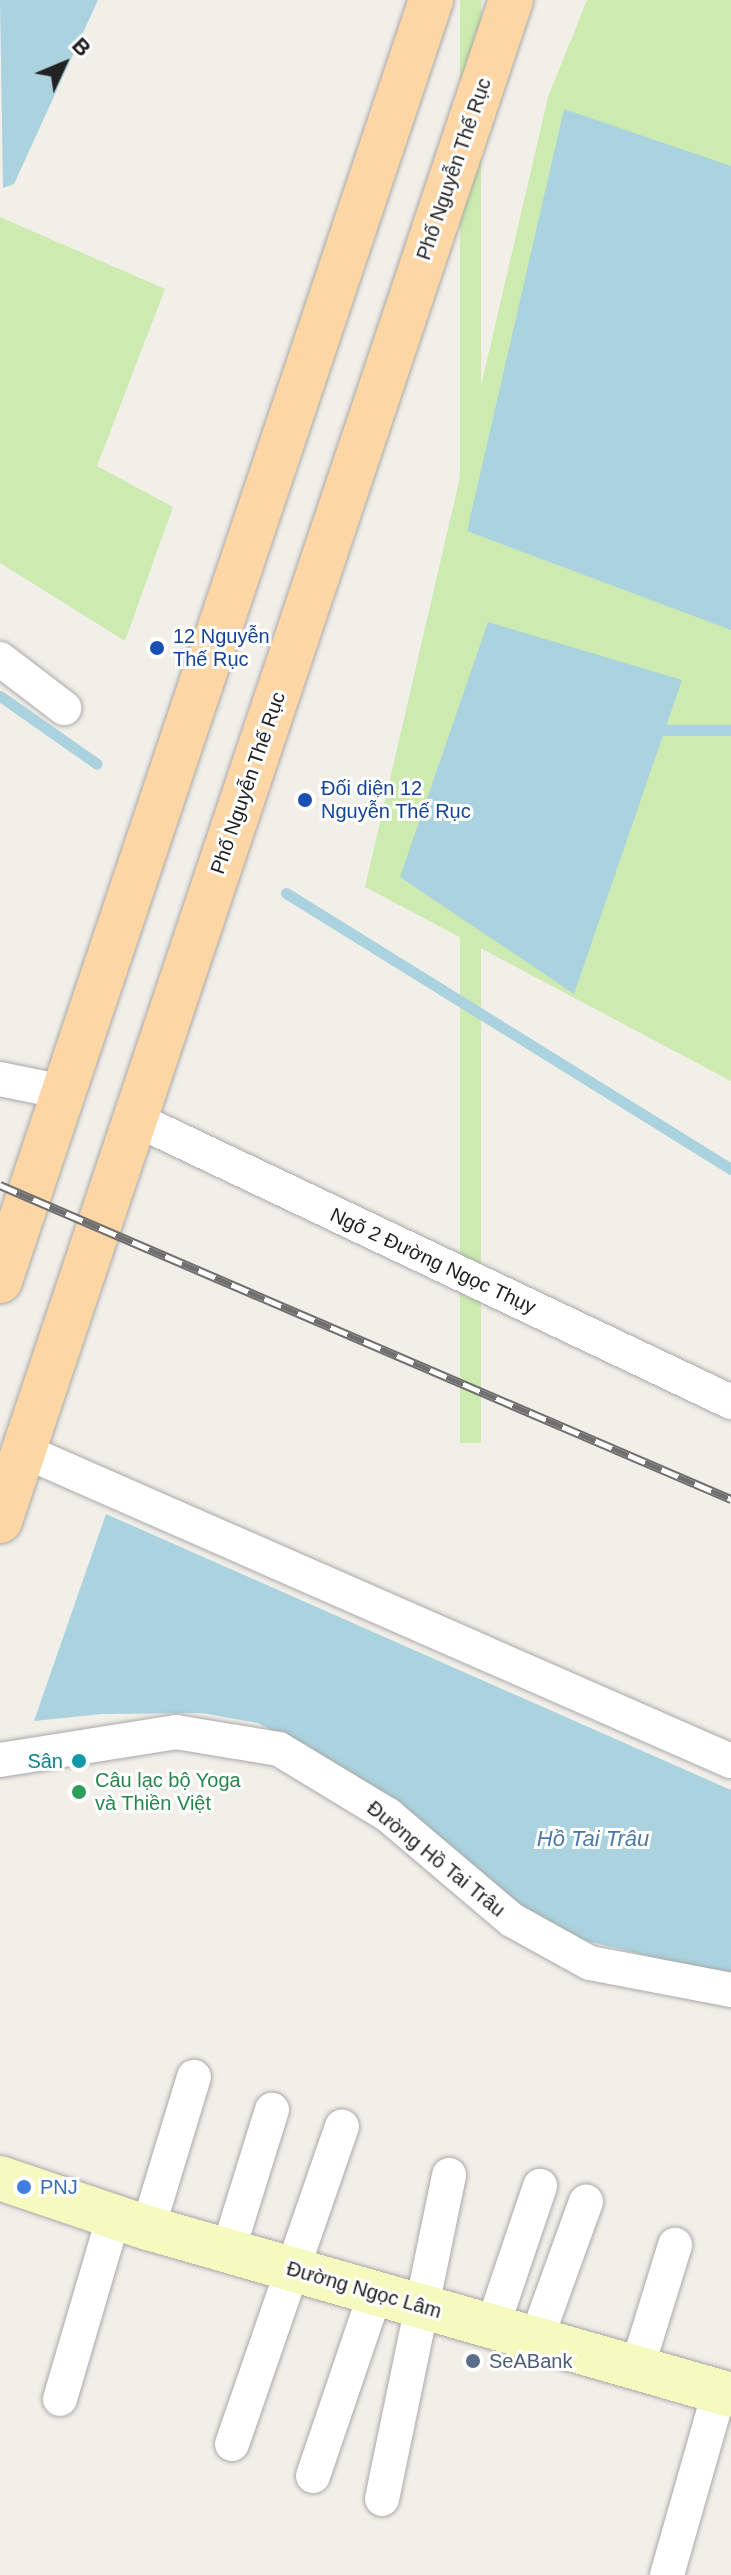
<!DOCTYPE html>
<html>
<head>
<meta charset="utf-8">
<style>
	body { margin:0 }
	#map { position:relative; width:731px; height:2575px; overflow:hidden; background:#f2efe9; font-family:Helvetica,sans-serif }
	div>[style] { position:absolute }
	.grass>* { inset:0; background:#cdebb0; transform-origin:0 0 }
	.water>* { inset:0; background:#aad3df }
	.stream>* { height:11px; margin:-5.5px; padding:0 5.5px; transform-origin:5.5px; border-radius:5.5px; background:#aad3df }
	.roads { filter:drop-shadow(0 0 2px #a9a9a9) drop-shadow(0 0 2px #a9a9a9) }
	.minor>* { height:34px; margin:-17px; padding:0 17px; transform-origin:17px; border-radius:17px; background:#fff }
	.secondary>* { height:44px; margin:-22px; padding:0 22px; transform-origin:22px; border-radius:22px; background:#f7fabf }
	.primary>* { height:44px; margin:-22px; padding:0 22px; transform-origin:22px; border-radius:22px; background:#fcd6a4 }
	.rail>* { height:9px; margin-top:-4.5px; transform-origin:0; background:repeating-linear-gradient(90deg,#fff 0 18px,#707070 0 36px); box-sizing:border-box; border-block:2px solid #707070 }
	.dots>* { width:22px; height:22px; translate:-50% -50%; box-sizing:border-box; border:4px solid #fff; border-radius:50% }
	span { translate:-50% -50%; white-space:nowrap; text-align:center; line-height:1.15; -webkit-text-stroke:6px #fff; paint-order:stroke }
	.street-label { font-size:20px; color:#222 }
	.transit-label { font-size:20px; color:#164399 }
	.left { translate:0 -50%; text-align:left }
	.culture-label { font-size:20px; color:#0d838f }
	.right { translate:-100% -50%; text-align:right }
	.leisure-label { font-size:20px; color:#27864d }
	.shop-label { font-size:20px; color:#366cbe }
	.service-label { font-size:20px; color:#4e5e75 }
	.water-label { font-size:22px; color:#4a7aab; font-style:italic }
	.north { position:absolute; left:24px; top:24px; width:80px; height:80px; -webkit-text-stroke:6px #fff; paint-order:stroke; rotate:46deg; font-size:22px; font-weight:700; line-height:32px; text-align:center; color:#222 }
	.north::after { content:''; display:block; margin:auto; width:28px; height:36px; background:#222; clip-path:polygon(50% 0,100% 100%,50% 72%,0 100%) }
</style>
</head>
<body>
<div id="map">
	<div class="grass">
		<div style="left:460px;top:0;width:21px;height:1443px"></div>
		<div style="clip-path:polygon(587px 0,731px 0,731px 1081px,365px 887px,548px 97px)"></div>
		<div style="clip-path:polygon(0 217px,165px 289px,97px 466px,173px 507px,125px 641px,0 563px)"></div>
	</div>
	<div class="water">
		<div style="clip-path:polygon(0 0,98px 0,14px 184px,3px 188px)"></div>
		<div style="clip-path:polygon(564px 109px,731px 166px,731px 630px,467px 531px)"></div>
		<div style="clip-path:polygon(488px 622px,682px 680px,574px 994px,400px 877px)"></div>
		<div style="clip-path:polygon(106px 1514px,731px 1790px,731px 1976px,550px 1932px,308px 1750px,258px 1723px,202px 1713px,102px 1714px,34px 1721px)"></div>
	</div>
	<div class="stream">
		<div style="left:0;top:696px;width:118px;rotate:35deg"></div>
		<div style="left:665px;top:730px;width:66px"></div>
		<div style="left:286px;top:893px;width:524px;rotate:31.81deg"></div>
	</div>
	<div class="roads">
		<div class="minor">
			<div style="left:0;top:659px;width:81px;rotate:37.4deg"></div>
			<div style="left:0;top:1079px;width:65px;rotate:11.5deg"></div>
			<div style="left:135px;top:1119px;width:660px;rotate:25.4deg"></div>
			<div style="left:24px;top:1451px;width:772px;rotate:23.68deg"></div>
			<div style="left:0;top:1760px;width:178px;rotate:-9deg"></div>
			<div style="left:176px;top:1732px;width:104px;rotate:9.4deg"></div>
			<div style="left:279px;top:1749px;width:127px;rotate:31.2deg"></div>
			<div style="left:388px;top:1815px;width:162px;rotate:40.3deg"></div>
			<div style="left:512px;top:1920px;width:89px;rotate:28.9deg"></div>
			<div style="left:590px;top:1963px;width:144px;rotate:10.8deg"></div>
			<div style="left:148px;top:2228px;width:158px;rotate:-73.1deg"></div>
			<div style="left:228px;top:2251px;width:148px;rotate:-72.7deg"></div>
			<div style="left:493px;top:2325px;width:147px;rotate:-71.3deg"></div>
			<div style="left:537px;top:2337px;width:144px;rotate:-70.1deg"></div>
			<div style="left:637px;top:2368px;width:129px;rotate:-72.8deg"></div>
			<div style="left:60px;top:2399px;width:192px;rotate:-73.6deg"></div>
			<div style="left:232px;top:2444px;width:336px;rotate:-70.9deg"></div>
			<div style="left:313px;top:2476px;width:192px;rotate:-71.2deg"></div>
			<div style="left:382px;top:2499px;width:331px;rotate:-78.3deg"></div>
			<div style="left:667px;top:2575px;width:190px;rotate:-74.1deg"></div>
		</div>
		<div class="secondary">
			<div style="left:0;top:2178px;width:156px;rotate:18.7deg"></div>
			<div style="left:148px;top:2228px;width:606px;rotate:15.98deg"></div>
		</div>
		<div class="primary">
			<div style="left:0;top:1281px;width:1352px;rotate:-71.4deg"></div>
			<div style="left:0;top:1521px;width:1605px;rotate:-71.43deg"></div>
		</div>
	</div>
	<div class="rail">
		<div style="left:0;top:1185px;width:796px;rotate:23.25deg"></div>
	</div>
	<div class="dots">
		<div style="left:157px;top:648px;background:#1a4fb4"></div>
		<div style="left:305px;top:800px;background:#1a4fb4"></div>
		<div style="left:79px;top:1761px;background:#0f9aa8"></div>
		<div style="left:79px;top:1792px;background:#2e9e5b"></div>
		<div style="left:24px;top:2187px;background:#3f7fe0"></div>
		<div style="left:473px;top:2361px;background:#5c6f8a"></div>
	</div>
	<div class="street-label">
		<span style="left:454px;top:169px;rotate:-71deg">Phố Nguyễn Thế Rục</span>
		<span style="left:248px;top:783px;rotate:-71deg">Phố Nguyễn Thế Rục</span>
		<span style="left:433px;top:1261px;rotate:25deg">Ngõ 2 Đường Ngọc Thụy</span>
		<span style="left:436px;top:1859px;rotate:39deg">Đường Hồ Tai Trâu</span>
		<span style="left:364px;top:2290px;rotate:16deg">Đường Ngọc Lâm</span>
	</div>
	<div class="transit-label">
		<span class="left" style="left:173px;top:648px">12 Nguyễn<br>Thế Rục</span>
		<span class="left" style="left:321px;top:800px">Đối diện 12<br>Nguyễn Thế Rục</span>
	</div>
	<div class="culture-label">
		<span class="right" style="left:63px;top:1761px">Sân</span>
	</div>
	<div class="leisure-label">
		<span class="left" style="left:95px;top:1792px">Câu lạc bộ Yoga<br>và Thiền Việt</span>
	</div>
	<div class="shop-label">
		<span class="left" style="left:40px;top:2187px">PNJ</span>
	</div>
	<div class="service-label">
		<span class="left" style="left:489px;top:2361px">SeABank</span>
	</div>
	<div class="water-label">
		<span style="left:593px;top:1839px">Hồ Tai Trâu</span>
	</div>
	<div class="north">B</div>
</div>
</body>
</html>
